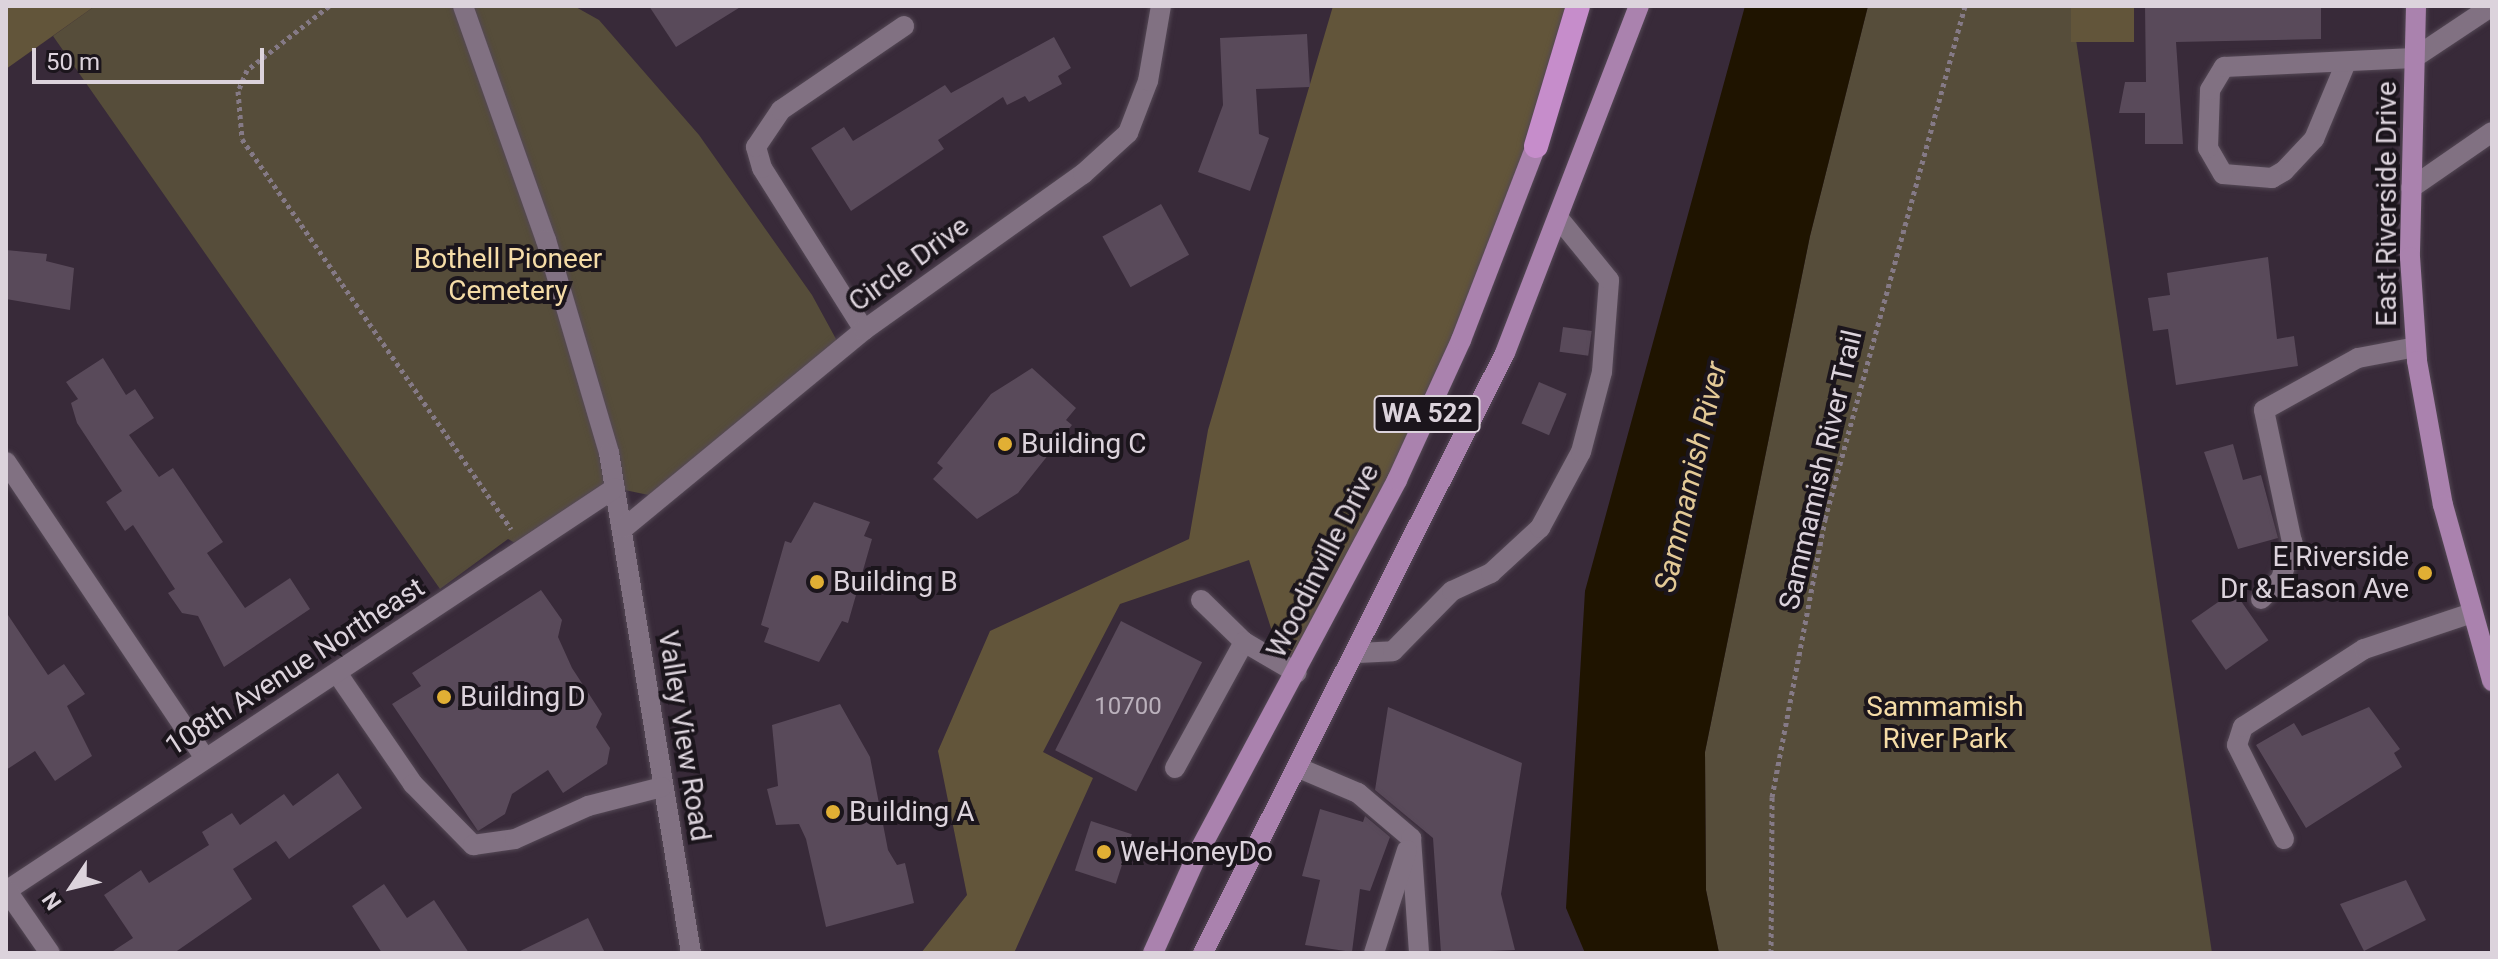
<!DOCTYPE html>
<html>
<head>
<meta charset="utf-8">
<style>
	body { margin:0 }
	#map { position:relative; width:2498px; height:959px; overflow:hidden; background:#382a39; font-family:Roboto,sans-serif }
	div>[style] { position:absolute }
	.green>* { inset:0; background:#564d3a }
	.forest>* { inset:0; background:#62553a; transform-origin:0 0 }
	.water>* { inset:0; background:#1f1400 }
	.building>* { inset:0; background:#594a5a; transform-origin:0 0 }
	.path>* { height:5px; margin-top:-2.5px; transform-origin:0; background:repeating-linear-gradient(90deg,#857a86 0 4px,transparent 0 8px) }
	.roads { filter:drop-shadow(0 0 2px #544855) drop-shadow(0 0 2px #544855) }
	.minor>* { height:20px; margin:-10px; padding:0 10px; transform-origin:10px; border-radius:10px; background:#817182 }
	.major>* { height:20px; margin:-10px; padding:0 10px; transform-origin:10px; border-radius:10px; background:#aa82ae }
	.highway>* { height:24px; margin:-12px; padding:0 12px; transform-origin:12px; border-radius:12px; background:#c68dcb }
	.dots>* { width:22px; height:22px; translate:-50% -50%; box-sizing:border-box; border:4px solid #1b151c; border-radius:50% }
	span { translate:-50% -50%; white-space:nowrap; text-align:center; line-height:1.15; -webkit-text-stroke:8px #1b151c; paint-order:stroke }
	.number-label { font-size:24px; color:#bbb1bc }
	.number-label span { -webkit-text-stroke-width:0 }
	.shield-label span { padding:2px 6px; background:#1b151c; border:2px solid; border-radius:6px; -webkit-text-stroke-width:0 }
	.shield-label { font-size:26px; color:#dcd3dc; font-weight:700 }
	.street-label { font-size:28px; color:#dcd3dc }
	.park-label { font-size:28px; color:#f5dca7 }
	.poi-label { font-size:28px; color:#dcd3dc }
	.left { translate:0 -50%; text-align:left }
	.right { translate:-100% -50%; text-align:right }
	.water-label { font-size:30px; color:#e3c996; font-style:italic }
	.frame { position:absolute; inset:0; border:8px solid #dcd3dc; pointer-events:none }
	.north { position:absolute; left:32px; top:847px; width:80px; height:80px; -webkit-text-stroke:6px #1b151c; paint-order:stroke; rotate:235deg; font-size:22px; font-weight:700; line-height:32px; text-align:center; color:#dcd3dc }
	.north::after { content:''; display:block; margin:auto; width:28px; height:36px; background:#dcd3dc; clip-path:polygon(50% 0,100% 100%,50% 72%,0 100%) }
	.scale { position:absolute; left:32px; top:48px; width:232px; height:36px; box-sizing:border-box; border:4px solid #dcd3dc; border-top:0; padding-left:10px; font-size:24px; line-height:28px; white-space:nowrap; color:#dcd3dc; -webkit-text-stroke:6px #1b151c; paint-order:stroke }
</style>
</head>
<body>
<div id="map">
	<div class="green">
		<div style="clip-path:polygon(95px 6px,574px 6px,599px 20px,699px 135px,812px 295px,842px 350px,663px 498px,615px 488px,526px 549px,508px 539px,440px 589px,53px 36px)"></div>
		<div style="clip-path:polygon(1868px 6px,2071px 6px,2212px 953px,1719px 953px,1706px 890px,1705px 752px,1810px 236px)"></div>
	</div>
	<div class="forest">
		<div style="clip-path:polygon(6px 6px,95px 6px,6px 69px)"></div>
		<div style="clip-path:polygon(1333px 6px,1578px 6px,1461px 340px,1290px 687px,1249px 560px,1120px 604px,1043px 752px,1093px 778px,1014px 953px,921px 953px,967px 895px,938px 751px,990px 631px,1189px 539px,1208px 430px)"></div>
		<div style="left:2071px;top:6px;width:63px;height:36px"></div>
	</div>
	<div class="water">
		<div style="clip-path:polygon(1745px 6px,1868px 6px,1810px 236px,1705px 752px,1706px 890px,1719px 953px,1585px 953px,1566px 908px,1585px 591px)"></div>
	</div>
	<div class="building">
		<div style="clip-path:polygon(649px 6px,742px 6px,676px 47px)"></div>
		<div style="clip-path:polygon(2145px 6px,2321px 6px,2321px 39px,2176px 42px,2183px 144px,2145px 144px,2145px 113px,2119px 113px,2125px 82px,2146px 82px)"></div>
		<div style="clip-path:polygon(1307px 34px,1310px 87px,1256px 89px,1259px 134px,1269px 138px,1250px 191px,1198px 172px,1223px 105px,1220px 38px)"></div>
		<div style="clip-path:polygon(1054px 37px,1071px 68px,1058px 76px,1062px 84px,1029px 102px,1025px 96px,1007px 105px,1003px 97px,938px 140px,944px 149px,851px 211px,811px 148px,844px 127px,853px 141px,945px 85px,951px 93px)"></div>
		<div style="left:1161px;top:204px;width:58px;height:67px;rotate:61deg"></div>
		<div style="clip-path:polygon(6px 250px,47px 254px,46px 261px,74px 268px,70px 310px,6px 299px)"></div>
		<div style="clip-path:polygon(2268px 257px,2277px 339px,2294px 336px,2298px 366px,2176px 385px,2168px 329px,2153px 331px,2148px 298px,2170px 295px,2167px 273px)"></div>
		<div style="left:1563px;top:327px;width:29px;height:25px;rotate:8deg"></div>
		<div style="clip-path:polygon(103px 358px,126px 395px,135px 389px,154px 418px,129px 435px,159px 477px,173px 468px,223px 542px,207px 553px,245px 608px,290px 578px,310px 609px,224px 667px,198px 616px,182px 613px,168px 593px,175px 589px,133px 525px,125px 531px,106px 502px,122px 491px,77px 423px,71px 403px,78px 399px,66px 382px)"></div>
		<div style="clip-path:polygon(1032px 368px,1076px 408px,1066px 420px,1072px 425px,1018px 493px,977px 519px,933px 479px,943px 468px,937px 463px,991px 394px)"></div>
		<div style="left:1539px;top:382px;width:30px;height:45px;rotate:23deg"></div>
		<div style="clip-path:polygon(2233px 444px,2243px 480px,2261px 475px,2278px 538px,2238px 549px,2204px 452px)"></div>
		<div style="clip-path:polygon(814px 502px,870px 522px,864px 536px,872px 539px,848px 623px,842px 621px,819px 662px,764px 642px,769px 628px,761px 625px,785px 541px,791px 543px)"></div>
		<div style="clip-path:polygon(541px 590px,562px 620px,558px 637px,572px 668px,602px 714px,596px 727px,610px 748px,607px 764px,563px 793px,548px 770px,512px 794px,505px 814px,478px 831px,392px 704px,421px 686px,412px 673px)"></div>
		<div style="left:2234px;top:591px;width:60px;height:52px;rotate:55deg"></div>
		<div style="clip-path:polygon(6px 612px,48px 675px,64px 664px,85px 694px,67px 706px,92px 756px,55px 781px,35px 751px,6px 770px)"></div>
		<div style="left:1121px;top:621px;width:91px;height:145px;rotate:27deg"></div>
		<div style="clip-path:polygon(840px 704px,870px 757px,888px 850px,897px 865px,905px 863px,914px 903px,826px 927px,806px 839px,799px 824px,776px 825px,767px 789px,778px 786px,772px 725px)"></div>
		<div style="clip-path:polygon(1388px 707px,1522px 763px,1501px 894px,1515px 950px,1441px 953px,1433px 838px,1375px 790px)"></div>
		<div style="clip-path:polygon(2369px 707px,2400px 749px,2394px 753px,2402px 767px,2306px 828px,2256px 745px,2294px 723px,2302px 736px)"></div>
		<div style="clip-path:polygon(338px 773px,362px 808px,289px 859px,276px 841px,233px 869px,252px 899px,174px 953px,110px 953px,133px 938px,104px 895px,141px 870px,149px 883px,209px 845px,202px 832px,232px 813px,240px 825px,284px 794px,293px 806px)"></div>
		<div style="clip-path:polygon(1320px 809px,1363px 822px,1365px 816px,1390px 837px,1370px 891px,1360px 889px,1352px 952px,1305px 945px,1320px 880px,1302px 876px)"></div>
		<div style="left:1091px;top:821px;width:43px;height:52px;rotate:18deg"></div>
		<div style="clip-path:polygon(2406px 880px,2426px 920px,2364px 951px,2340px 904px)"></div>
		<div style="clip-path:polygon(384px 884px,407px 918px,434px 900px,469px 953px,382px 953px,352px 906px)"></div>
		<div style="clip-path:polygon(588px 918px,605px 953px,516px 953px)"></div>
	</div>
	<div class="path">
		<div style="left:329px;top:6px;width:104px;rotate:142deg"></div>
		<div style="left:247px;top:70px;width:23px;rotate:113deg"></div>
		<div style="left:238px;top:91px;width:48px;rotate:85.2deg"></div>
		<div style="left:242px;top:139px;width:474px;rotate:55.4deg"></div>
		<div style="left:1771px;top:953px;width:156px;rotate:-89.6deg"></div>
		<div style="left:1772px;top:797px;width:283px;rotate:-79.2deg"></div>
		<div style="left:1825px;top:519px;width:532px;rotate:-74.74deg"></div>
	</div>
	<div class="roads">
		<div class="minor">
			<div style="left:463px;top:6px;width:248px;rotate:70.5deg"></div>
			<div style="left:546px;top:240px;width:222px;rotate:73.5deg"></div>
			<div style="left:609px;top:453px;width:507px;rotate:80.69deg"></div>
			<div style="left:2345px;top:65px;width:80px;rotate:112.7deg"></div>
			<div style="left:2314px;top:139px;width:44px;rotate:133.2deg"></div>
			<div style="left:2284px;top:171px;width:14px;rotate:150deg"></div>
			<div style="left:2272px;top:178px;width:49px;rotate:-175.3deg"></div>
			<div style="left:2223px;top:174px;width:30px;rotate:-120deg"></div>
			<div style="left:2208px;top:148px;width:58px;rotate:-88deg"></div>
			<div style="left:2210px;top:90px;width:27px;rotate:-59deg"></div>
			<div style="left:2224px;top:67px;width:190px;rotate:-2.7deg"></div>
			<div style="left:2414px;top:58px;width:94px;rotate:-33.7deg"></div>
			<div style="left:2411px;top:188px;width:98px;rotate:-34.7deg"></div>
			<div style="left:864px;top:330px;width:191px;rotate:-122.2deg"></div>
			<div style="left:762px;top:168px;width:22px;rotate:-106deg"></div>
			<div style="left:756px;top:147px;width:45px;rotate:-56deg"></div>
			<div style="left:781px;top:110px;width:149px;rotate:-34.3deg"></div>
			<div style="left:6px;top:462px;width:357px;rotate:56.1deg"></div>
			<div style="left:624px;top:528px;width:311px;rotate:-39.5deg"></div>
			<div style="left:864px;top:330px;width:269px;rotate:-35.5deg"></div>
			<div style="left:1083px;top:174px;width:61px;rotate:-42.3deg"></div>
			<div style="left:1128px;top:133px;width:56px;rotate:-69deg"></div>
			<div style="left:1148px;top:81px;width:76px;rotate:-80.2deg"></div>
			<div style="left:2261px;top:599px;width:28px;rotate:-45deg"></div>
			<div style="left:2281px;top:579px;width:39px;rotate:-73deg"></div>
			<div style="left:2292px;top:542px;width:135px;rotate:-102deg"></div>
			<div style="left:2264px;top:410px;width:107px;rotate:-29deg"></div>
			<div style="left:2358px;top:358px;width:59px;rotate:-10.7deg"></div>
			<div style="left:1201px;top:600px;width:60px;rotate:44.3deg"></div>
			<div style="left:1358px;top:653px;width:35px;rotate:-3deg"></div>
			<div style="left:1393px;top:651px;width:84px;rotate:-45.5deg"></div>
			<div style="left:1452px;top:591px;width:43px;rotate:-24.8deg"></div>
			<div style="left:1491px;top:573px;width:67px;rotate:-42.6deg"></div>
			<div style="left:1540px;top:528px;width:86px;rotate:-61.7deg"></div>
			<div style="left:1581px;top:452px;width:83px;rotate:-75.3deg"></div>
			<div style="left:1602px;top:372px;width:92px;rotate:-85.6deg"></div>
			<div style="left:1609px;top:280px;width:77px;rotate:-129.2deg"></div>
			<div style="left:337px;top:673px;width:135px;rotate:55.6deg"></div>
			<div style="left:413px;top:784px;width:86px;rotate:45.5deg"></div>
			<div style="left:473px;top:845px;width:42px;rotate:-8.1deg"></div>
			<div style="left:515px;top:839px;width:80px;rotate:-24.3deg"></div>
			<div style="left:588px;top:806px;width:76px;rotate:-14.4deg"></div>
			<div style="left:1175px;top:768px;width:144px;rotate:-61.3deg"></div>
			<div style="left:1244px;top:642px;width:61px;rotate:30.3deg"></div>
			<div style="left:1299px;top:768px;width:64px;rotate:23deg"></div>
			<div style="left:1358px;top:793px;width:70px;rotate:40.3deg"></div>
			<div style="left:1411px;top:838px;width:115px;rotate:86deg"></div>
			<div style="left:2284px;top:839px;width:105px;rotate:-116.6deg"></div>
			<div style="left:2237px;top:745px;width:19px;rotate:-72deg"></div>
			<div style="left:2243px;top:727px;width:144px;rotate:-32.8deg"></div>
			<div style="left:2364px;top:649px;width:114px;rotate:-18.4deg"></div>
			<div style="left:6px;top:891px;width:730px;rotate:-33.49deg"></div>
			<div style="left:7px;top:891px;width:75px;rotate:55.3deg"></div>
			<div style="left:1374px;top:953px;width:108px;rotate:-72.2deg"></div>
		</div>
		<div class="major">
			<div style="left:2416px;top:6px;width:251px;rotate:91.4deg"></div>
			<div style="left:2410px;top:257px;width:104px;rotate:86.1deg"></div>
			<div style="left:2417px;top:361px;width:146px;rotate:79.8deg"></div>
			<div style="left:2443px;top:505px;width:183px;rotate:74.4deg"></div>
			<div style="left:1153px;top:953px;width:110px;rotate:-65.8deg"></div>
			<div style="left:1198px;top:853px;width:423px;rotate:-61.9deg"></div>
			<div style="left:1397px;top:480px;width:154px;rotate:-65.4deg"></div>
			<div style="left:1461px;top:340px;width:222px;rotate:-68.9deg"></div>
			<div style="left:1203px;top:953px;width:672px;rotate:-63.28deg"></div>
			<div style="left:1505px;top:353px;width:372px;rotate:-68.9deg"></div>
		</div>
		<div class="highway">
			<div style="left:1536px;top:146px;width:146px;rotate:-73.3deg"></div>
		</div>
	</div>
	<div class="dots">
		<div style="left:1005px;top:444px;background:#e1af34"></div>
		<div style="left:2425px;top:573px;background:#e1af34"></div>
		<div style="left:817px;top:582px;background:#e1af34"></div>
		<div style="left:444px;top:697px;background:#e1af34"></div>
		<div style="left:833px;top:812px;background:#e1af34"></div>
		<div style="left:1104px;top:852px;background:#e1af34"></div>
	</div>
	<div class="number-label">
		<span style="left:1128px;top:707px">10700</span>
	</div>
	<div class="shield-label">
		<span style="left:1427px;top:414px">WA 522</span>
	</div>
	<div class="street-label">
		<span style="left:2387px;top:204px;rotate:-90deg">East Riverside Drive</span>
		<span style="left:909px;top:264px;rotate:-36deg">Circle Drive</span>
		<span style="left:1821px;top:470px;rotate:-77deg">Sammamish River Trail</span>
		<span style="left:1323px;top:561px;rotate:-63deg">Woodinville Drive</span>
		<span style="left:295px;top:667px;rotate:-33deg">108th Avenue Northeast</span>
		<span style="left:684px;top:736px;rotate:81deg">Valley View Road</span>
	</div>
	<div class="park-label">
		<span style="left:508px;top:275px">Bothell Pioneer<br>Cemetery</span>
		<span style="left:1945px;top:723px">Sammamish<br>River Park</span>
	</div>
	<div class="poi-label">
		<span class="left" style="left:1021px;top:444px">Building C</span>
		<span class="right" style="left:2409px;top:573px">E Riverside<br>Dr &amp; Eason Ave</span>
		<span class="left" style="left:833px;top:582px">Building B</span>
		<span class="left" style="left:460px;top:697px">Building D</span>
		<span class="left" style="left:849px;top:812px">Building A</span>
		<span class="left" style="left:1120px;top:852px">WeHoneyDo</span>
	</div>
	<div class="water-label">
		<span style="left:1691px;top:477px;rotate:-77deg">Sammamish River</span>
	</div>
	<div class="frame"></div>
	<div class="north">N</div>
	<div class="scale">50 m</div>
</div>
</body>
</html>
